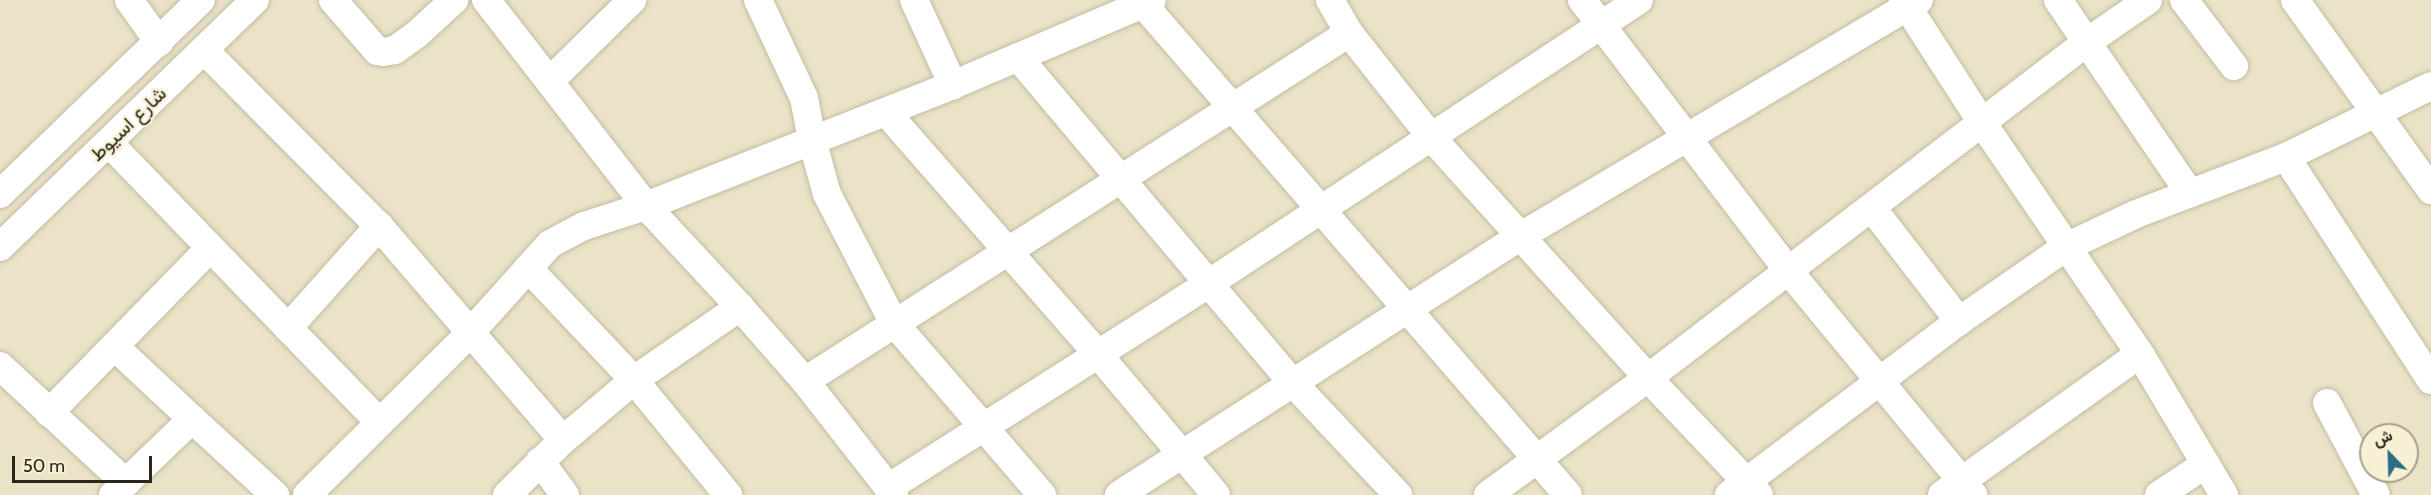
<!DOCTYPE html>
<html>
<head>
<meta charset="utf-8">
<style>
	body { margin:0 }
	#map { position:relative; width:2431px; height:495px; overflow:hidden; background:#eae3c8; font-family:Cabin,Vazirmatn,sans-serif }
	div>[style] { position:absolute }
	.roads { filter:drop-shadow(0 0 2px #c3bca1) drop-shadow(0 0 2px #c3bca1) }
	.minor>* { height:28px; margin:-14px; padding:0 14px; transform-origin:14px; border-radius:14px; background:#fff }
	span { translate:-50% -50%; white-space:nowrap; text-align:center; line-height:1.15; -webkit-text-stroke:4.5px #f7f0d5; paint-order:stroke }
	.street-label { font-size:20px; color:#29261c }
	.north { position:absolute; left:2359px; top:423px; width:60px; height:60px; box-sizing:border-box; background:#f7f0d5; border:2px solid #a59f8b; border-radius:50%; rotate:337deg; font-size:16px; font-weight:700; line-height:24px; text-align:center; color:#29261c }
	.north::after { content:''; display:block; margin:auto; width:21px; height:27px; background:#2d6d81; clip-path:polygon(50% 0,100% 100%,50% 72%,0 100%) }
	.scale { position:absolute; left:12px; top:456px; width:140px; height:27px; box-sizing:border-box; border:3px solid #29261c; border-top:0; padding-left:8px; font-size:18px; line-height:21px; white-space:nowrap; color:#29261c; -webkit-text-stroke:4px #f7f0d5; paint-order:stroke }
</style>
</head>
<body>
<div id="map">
	<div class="roads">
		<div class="minor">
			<div style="left:129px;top:0;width:52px;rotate:54.5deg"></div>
			<div style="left:333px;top:0;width:67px;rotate:49.2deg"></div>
			<div style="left:377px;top:51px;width:6px;rotate:9deg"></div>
			<div style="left:383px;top:52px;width:12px;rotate:-9deg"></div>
			<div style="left:395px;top:50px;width:26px;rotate:-36deg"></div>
			<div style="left:416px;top:35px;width:52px;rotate:-42.6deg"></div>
			<div style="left:758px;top:0;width:108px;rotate:64.9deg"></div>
			<div style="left:804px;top:98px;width:43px;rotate:79.2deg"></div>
			<div style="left:812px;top:140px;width:56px;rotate:74.5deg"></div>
			<div style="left:827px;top:194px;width:145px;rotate:62.6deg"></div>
			<div style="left:894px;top:323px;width:227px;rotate:49.3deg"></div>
			<div style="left:914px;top:0;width:94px;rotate:65.4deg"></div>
			<div style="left:1330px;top:0;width:38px;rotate:60deg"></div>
			<div style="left:1349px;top:33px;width:134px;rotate:51.7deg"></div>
			<div style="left:1432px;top:138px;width:323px;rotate:48deg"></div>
			<div style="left:1648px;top:378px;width:161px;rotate:46.5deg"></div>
			<div style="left:1582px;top:0;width:338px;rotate:52.7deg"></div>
			<div style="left:1787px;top:269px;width:293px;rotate:50.5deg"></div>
			<div style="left:1903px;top:0;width:148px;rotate:57.2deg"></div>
			<div style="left:1983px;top:124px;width:278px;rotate:55.7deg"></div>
			<div style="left:2058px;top:0;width:232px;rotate:55.7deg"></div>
			<div style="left:2184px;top:0;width:83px;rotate:52.9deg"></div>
			<div style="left:2295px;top:0;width:234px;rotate:54.4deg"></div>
			<div style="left:1143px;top:4px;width:649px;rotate:49.12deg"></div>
			<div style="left:204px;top:50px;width:248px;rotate:45.2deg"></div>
			<div style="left:379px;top:226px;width:282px;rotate:49.3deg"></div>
			<div style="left:1018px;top:57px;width:426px;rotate:49.9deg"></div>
			<div style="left:1293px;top:383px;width:154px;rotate:46.8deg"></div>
			<div style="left:551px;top:80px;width:114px;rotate:-44.6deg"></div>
			<div style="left:886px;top:112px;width:320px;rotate:48.8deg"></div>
			<div style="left:1097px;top:353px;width:185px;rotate:50deg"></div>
			<div style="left:109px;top:143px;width:388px;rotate:45.9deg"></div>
			<div style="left:2286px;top:157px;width:266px;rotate:57deg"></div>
			<div style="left:0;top:194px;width:279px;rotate:-44deg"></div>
			<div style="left:1872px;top:208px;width:143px;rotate:52.4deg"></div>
			<div style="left:0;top:247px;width:355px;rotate:-44.1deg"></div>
			<div style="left:528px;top:268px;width:154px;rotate:46.6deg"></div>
			<div style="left:634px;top:380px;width:149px;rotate:50.7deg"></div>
			<div style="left:288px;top:328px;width:137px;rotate:-48.3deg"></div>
			<div style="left:114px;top:346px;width:107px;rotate:43.1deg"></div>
			<div style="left:0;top:366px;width:172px;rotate:42.9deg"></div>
			<div style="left:805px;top:381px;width:646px;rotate:-32.61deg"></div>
			<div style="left:2327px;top:403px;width:104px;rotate:62deg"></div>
			<div style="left:49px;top:413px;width:229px;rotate:-45.7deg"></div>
			<div style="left:540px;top:461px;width:42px;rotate:53.7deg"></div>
			<div style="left:888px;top:488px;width:379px;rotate:-32.5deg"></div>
			<div style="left:1208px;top:284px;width:516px;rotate:-33.38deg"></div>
			<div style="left:113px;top:495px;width:110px;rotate:-43.9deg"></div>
			<div style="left:192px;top:419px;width:113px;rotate:42.5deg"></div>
			<div style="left:307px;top:495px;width:231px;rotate:-44.8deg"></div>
			<div style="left:471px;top:332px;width:118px;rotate:-48.1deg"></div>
			<div style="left:550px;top:244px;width:38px;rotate:-28deg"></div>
			<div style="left:584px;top:226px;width:65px;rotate:-17.9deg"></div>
			<div style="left:646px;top:206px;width:261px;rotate:-127.8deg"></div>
			<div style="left:507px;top:495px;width:78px;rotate:-44.5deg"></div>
			<div style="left:563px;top:440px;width:93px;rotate:-40.2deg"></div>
			<div style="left:634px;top:380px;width:129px;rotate:-34.6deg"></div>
			<div style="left:894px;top:495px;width:145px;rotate:-128deg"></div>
			<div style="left:805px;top:381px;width:98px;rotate:-131.3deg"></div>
			<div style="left:740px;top:307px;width:138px;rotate:-132.9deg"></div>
			<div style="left:646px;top:206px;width:330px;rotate:-21.5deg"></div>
			<div style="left:953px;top:85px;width:216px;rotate:-23.1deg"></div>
			<div style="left:1119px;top:495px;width:478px;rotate:-32.8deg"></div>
			<div style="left:1521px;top:236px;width:463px;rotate:-30.7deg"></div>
			<div style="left:1488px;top:495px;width:198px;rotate:-36.2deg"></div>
			<div style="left:1648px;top:378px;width:553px;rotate:-37.43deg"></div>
			<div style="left:2087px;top:42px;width:74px;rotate:-34.5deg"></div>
			<div style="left:1729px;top:495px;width:288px;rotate:-37.1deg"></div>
			<div style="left:1959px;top:321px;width:130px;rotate:-34.7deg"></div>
			<div style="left:2066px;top:247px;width:77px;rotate:-25.2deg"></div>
			<div style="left:2136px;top:214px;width:160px;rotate:-20.8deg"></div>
			<div style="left:2286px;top:157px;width:161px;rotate:-26.1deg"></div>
			<div style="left:1942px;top:495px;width:243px;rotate:-35.5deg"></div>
			<div style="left:2140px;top:354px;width:164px;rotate:59.2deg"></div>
			<div style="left:2159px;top:495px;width:56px;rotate:-33.4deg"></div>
		</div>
	</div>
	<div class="street-label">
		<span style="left:128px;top:124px;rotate:-44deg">شارع اسيوط</span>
	</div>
	<div class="north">ش</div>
	<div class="scale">50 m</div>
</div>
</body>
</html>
